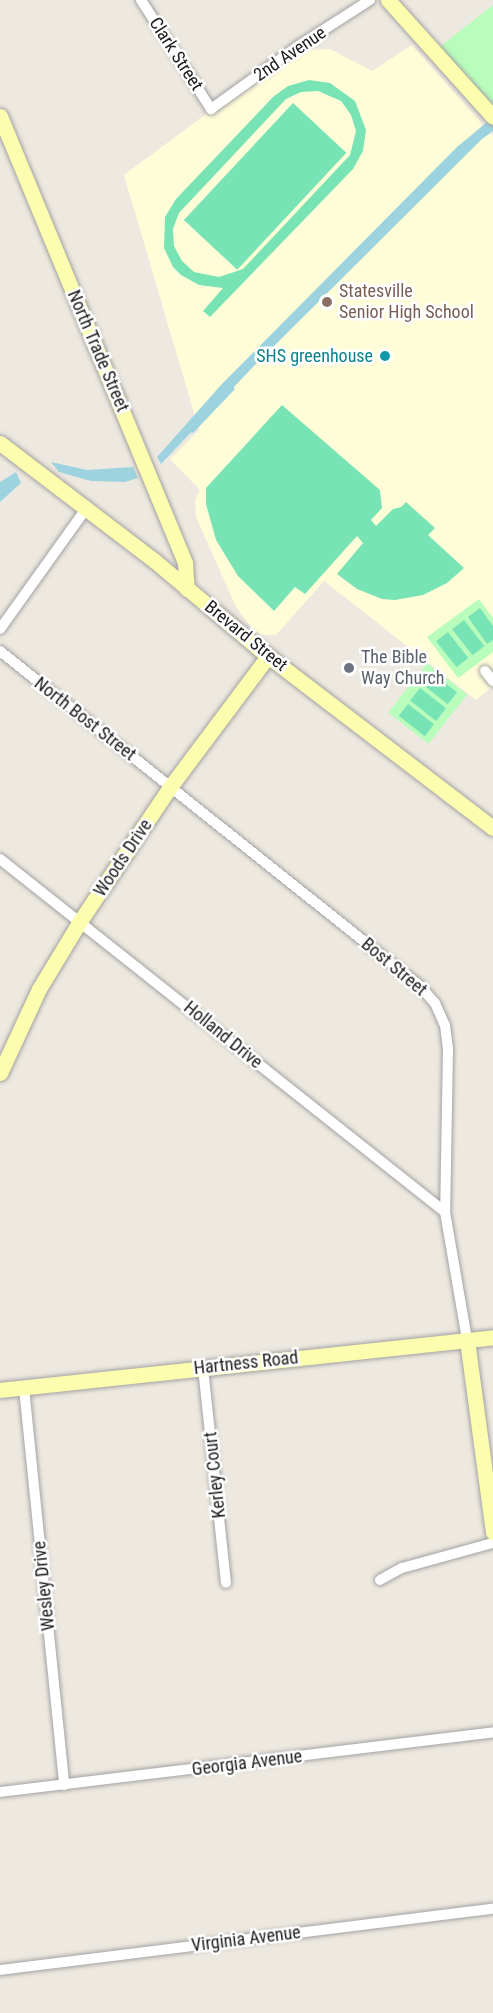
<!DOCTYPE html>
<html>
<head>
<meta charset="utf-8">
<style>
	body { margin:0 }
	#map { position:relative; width:493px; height:2013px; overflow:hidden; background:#eee9e0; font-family:"Roboto Condensed",sans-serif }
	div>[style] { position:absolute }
	.education>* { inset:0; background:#fffdd8 }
	.park>* { inset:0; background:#b9fdbc; transform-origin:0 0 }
	.pitch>* { inset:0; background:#78e3b5; transform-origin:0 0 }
	.water>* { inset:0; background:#9dd3df }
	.stream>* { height:3px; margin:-1.5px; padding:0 1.5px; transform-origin:1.5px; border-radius:1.5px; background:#9dd3df }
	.roads { filter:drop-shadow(0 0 2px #a3a3a3) drop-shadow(0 0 2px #a3a3a3) }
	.street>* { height:10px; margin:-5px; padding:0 5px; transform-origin:5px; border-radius:5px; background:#fff }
	.secondary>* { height:15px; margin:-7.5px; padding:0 7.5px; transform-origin:7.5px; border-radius:7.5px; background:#fdfdaf }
	.dots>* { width:16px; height:16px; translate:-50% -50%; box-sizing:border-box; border:3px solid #fff; border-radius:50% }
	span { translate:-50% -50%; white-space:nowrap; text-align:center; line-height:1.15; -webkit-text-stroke:5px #fff; paint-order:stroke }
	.street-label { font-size:18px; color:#1c1c1c }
	.education-label { font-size:18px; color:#785e54 }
	.left { translate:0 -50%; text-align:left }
	.culture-label { font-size:18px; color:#0d838f }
	.right { translate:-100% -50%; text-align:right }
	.worship-label { font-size:18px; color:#5b616d }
</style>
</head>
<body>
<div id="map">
	<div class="education">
		<div style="clip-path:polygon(412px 45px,493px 136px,493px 686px,476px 700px,324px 581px,276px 635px,262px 635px,251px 627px,236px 607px,196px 517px,195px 500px,200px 490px,170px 459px,199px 430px,124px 175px,291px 51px,330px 49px,372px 71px)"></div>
	</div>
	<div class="park">
		<div style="clip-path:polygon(493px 5px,493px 107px,433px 52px)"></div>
		<div style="clip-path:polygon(479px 599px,493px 618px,493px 652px,458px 678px,427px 637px)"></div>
		<div style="left:427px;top:663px;width:51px;height:63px;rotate:38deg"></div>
	</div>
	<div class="pitch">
		<div style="clip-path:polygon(evenodd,309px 80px,330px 83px,355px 101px,366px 130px,363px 151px,353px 169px,210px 317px,203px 311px,223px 288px,199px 285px,181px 275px,173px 267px,164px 248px,165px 217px,176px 199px,273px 97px,288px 86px,309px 80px,318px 91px,341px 101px,351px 115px,356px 131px,350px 155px,243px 269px,219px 277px,194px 272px,182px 261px,174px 246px,173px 229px,179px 213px,286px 99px,301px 92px,318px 91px)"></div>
		<div style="left:293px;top:103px;width:73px;height:160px;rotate:43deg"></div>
		<div style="clip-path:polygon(282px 405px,380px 490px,382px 508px,371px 520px,376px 526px,393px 509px,401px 507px,406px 502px,435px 528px,428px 535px,464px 568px,447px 583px,423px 595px,395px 600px,382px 599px,357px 589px,337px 574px,363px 543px,357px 536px,305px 594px,295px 587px,274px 611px,238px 576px,216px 540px,206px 504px,206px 488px)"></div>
		<div style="clip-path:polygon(480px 608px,493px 626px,493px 640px,487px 644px,468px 617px)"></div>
		<div style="left:464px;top:620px;width:33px;height:15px;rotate:52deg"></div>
		<div style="left:448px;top:632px;width:33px;height:15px;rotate:52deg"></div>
		<div style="left:431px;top:672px;width:33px;height:15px;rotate:38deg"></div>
		<div style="left:420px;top:688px;width:33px;height:16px;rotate:38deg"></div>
		<div style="left:408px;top:704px;width:33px;height:15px;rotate:38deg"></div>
	</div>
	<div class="water">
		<div style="clip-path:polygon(493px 117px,493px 131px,482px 139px,251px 369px,161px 464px,157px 457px,221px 385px,457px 147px)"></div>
		<div style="clip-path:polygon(51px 462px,87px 470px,133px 467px,138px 478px,125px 482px,91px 481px,59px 472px)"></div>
		<div style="clip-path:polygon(16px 472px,21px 483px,0 502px,0 482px)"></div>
	</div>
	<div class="stream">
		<div style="left:192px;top:431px;width:59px;rotate:-46.4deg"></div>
	</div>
	<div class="roads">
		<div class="street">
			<div style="left:141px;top:0;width:130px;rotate:57.3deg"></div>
			<div style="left:211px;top:109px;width:106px;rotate:-35.8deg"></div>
			<div style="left:297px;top:47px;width:87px;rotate:-32.8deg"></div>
			<div style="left:0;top:629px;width:148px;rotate:-54.4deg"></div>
			<div style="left:0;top:651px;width:537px;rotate:38.58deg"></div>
			<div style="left:420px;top:986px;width:23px;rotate:49deg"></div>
			<div style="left:435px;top:1003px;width:24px;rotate:66deg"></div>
			<div style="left:445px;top:1025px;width:23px;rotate:83deg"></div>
			<div style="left:448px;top:1048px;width:164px;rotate:91deg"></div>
			<div style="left:445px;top:1212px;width:130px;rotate:80.2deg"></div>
			<div style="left:485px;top:671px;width:13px;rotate:51deg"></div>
			<div style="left:0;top:859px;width:568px;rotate:38.42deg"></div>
			<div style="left:203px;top:1368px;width:216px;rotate:83.9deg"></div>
			<div style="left:24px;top:1388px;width:399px;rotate:84.2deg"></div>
			<div style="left:380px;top:1580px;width:25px;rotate:-29deg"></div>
			<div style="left:402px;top:1568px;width:94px;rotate:-15.4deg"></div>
			<div style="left:0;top:1792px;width:497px;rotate:-6.9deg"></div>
			<div style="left:0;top:1970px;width:497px;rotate:-7.1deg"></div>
		</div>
		<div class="secondary">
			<div style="left:388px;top:0;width:157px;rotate:48.1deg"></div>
			<div style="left:0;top:116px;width:484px;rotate:67.5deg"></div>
			<div style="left:185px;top:563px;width:26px;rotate:86deg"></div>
			<div style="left:0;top:443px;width:195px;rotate:37.3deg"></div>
			<div style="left:155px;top:561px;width:148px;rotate:40.1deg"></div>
			<div style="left:268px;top:656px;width:283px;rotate:37.4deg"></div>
			<div style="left:0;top:1073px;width:93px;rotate:-65.1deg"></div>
			<div style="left:39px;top:989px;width:79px;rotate:-58.9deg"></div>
			<div style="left:80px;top:921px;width:161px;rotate:-56.1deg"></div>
			<div style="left:170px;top:787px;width:164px;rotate:-53.2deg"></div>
			<div style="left:467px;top:1340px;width:194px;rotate:82.3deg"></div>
			<div style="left:0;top:1390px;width:496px;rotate:-6.1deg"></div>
		</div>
	</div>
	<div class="dots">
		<div style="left:327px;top:302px;background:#8d6e63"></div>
		<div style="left:385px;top:356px;background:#0f9aa8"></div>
		<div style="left:349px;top:668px;background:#6b7280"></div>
	</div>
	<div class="street-label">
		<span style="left:176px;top:54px;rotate:57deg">Clark Street</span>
		<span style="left:290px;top:54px;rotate:-34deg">2nd Avenue</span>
		<span style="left:98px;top:351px;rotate:67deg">North Trade Street</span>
		<span style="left:246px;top:636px;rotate:39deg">Brevard Street</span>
		<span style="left:85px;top:719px;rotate:38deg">North Bost Street</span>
		<span style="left:123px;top:858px;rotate:-56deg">Woods Drive</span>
		<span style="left:394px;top:967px;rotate:40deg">Bost Street</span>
		<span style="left:223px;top:1035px;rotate:39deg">Holland Drive</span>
		<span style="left:246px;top:1363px;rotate:-6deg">Hartness Road</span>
		<span style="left:215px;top:1475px;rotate:-96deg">Kerley Court</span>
		<span style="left:44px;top:1586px;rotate:-96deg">Wesley Drive</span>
		<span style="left:247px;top:1763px;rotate:-7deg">Georgia Avenue</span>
		<span style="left:246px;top:1939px;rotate:-7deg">Virginia Avenue</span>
	</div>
	<div class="education-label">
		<span class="left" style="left:339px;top:302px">Statesville<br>Senior High School</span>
	</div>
	<div class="culture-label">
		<span class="right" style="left:373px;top:356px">SHS greenhouse</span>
	</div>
	<div class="worship-label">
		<span class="left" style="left:361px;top:668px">The Bible<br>Way Church</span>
	</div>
</div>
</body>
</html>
